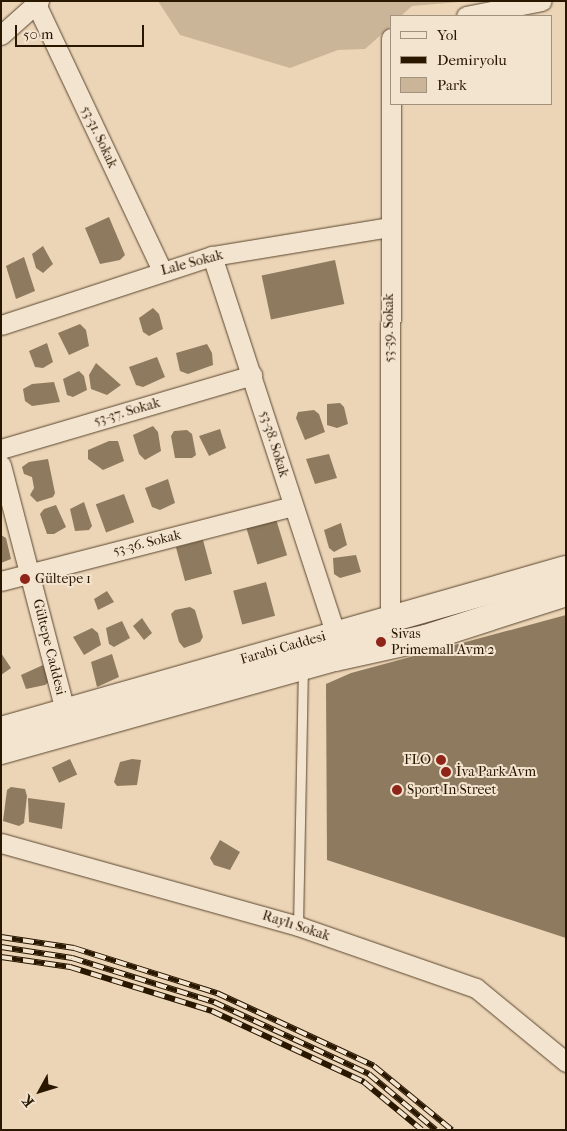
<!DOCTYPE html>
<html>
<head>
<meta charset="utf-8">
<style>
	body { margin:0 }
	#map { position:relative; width:567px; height:1131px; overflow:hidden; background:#ecd5b7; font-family:"IM FELL French Canon",serif }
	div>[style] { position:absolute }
	.green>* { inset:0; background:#cbb598 }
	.building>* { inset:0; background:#8e7a5f; transform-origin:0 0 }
	.roads { filter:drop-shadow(0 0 1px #5a462e) drop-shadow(0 0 1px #5a462e) }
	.lane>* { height:9px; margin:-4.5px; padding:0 4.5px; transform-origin:4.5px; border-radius:4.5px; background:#f3e4d0 }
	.street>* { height:19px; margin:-9.5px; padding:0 9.5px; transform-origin:9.5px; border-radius:9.5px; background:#f3e4d0 }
	.secondary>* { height:26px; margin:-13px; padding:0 13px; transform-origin:13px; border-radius:13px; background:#f3e4d0 }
	.rail>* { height:5.5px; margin-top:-2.75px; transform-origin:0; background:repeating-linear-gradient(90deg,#f3e4d0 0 11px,#291700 0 22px); box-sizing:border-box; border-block:1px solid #291700 }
	.dots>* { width:14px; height:14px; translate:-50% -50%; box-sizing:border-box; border:2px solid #f3e4d0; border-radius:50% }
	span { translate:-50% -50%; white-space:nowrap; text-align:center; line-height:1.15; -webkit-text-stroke:4px #f3e4d0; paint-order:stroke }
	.street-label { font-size:14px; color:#291700 }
	.poi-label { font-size:14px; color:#291700 }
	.left { translate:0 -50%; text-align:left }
	.right { translate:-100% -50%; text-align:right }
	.frame { position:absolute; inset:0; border:2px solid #291700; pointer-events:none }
	.legend { position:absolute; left:390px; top:15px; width:162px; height:90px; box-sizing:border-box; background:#f3e4d0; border:1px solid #a2927d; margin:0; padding:6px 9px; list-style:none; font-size:15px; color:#291700 }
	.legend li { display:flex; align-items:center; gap:10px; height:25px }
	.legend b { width:25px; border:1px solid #a2927d }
	.north { position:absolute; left:15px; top:1066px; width:50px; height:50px; -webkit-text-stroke:4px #f3e4d0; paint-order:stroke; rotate:231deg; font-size:14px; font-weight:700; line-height:20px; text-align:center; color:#291700 }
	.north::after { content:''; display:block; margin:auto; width:18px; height:22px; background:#291700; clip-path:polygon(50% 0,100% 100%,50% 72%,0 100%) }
	.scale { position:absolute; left:15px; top:25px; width:129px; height:22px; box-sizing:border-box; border:2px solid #291700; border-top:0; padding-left:6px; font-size:15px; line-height:18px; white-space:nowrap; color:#291700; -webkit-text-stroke:4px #f3e4d0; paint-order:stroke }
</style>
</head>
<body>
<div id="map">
	<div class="green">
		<div style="clip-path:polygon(158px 1px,471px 1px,412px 6px,401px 16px,391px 16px,391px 26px,365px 49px,338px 50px,290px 68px,180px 35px)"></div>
	</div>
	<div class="building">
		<div style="clip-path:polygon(109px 217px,125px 255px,120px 260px,100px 264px,85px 228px)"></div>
		<div style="clip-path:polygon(43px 246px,53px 264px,43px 273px,36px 268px,32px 254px)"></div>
		<div style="clip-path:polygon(24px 257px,35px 291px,16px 299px,6px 266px)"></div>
		<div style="left:335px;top:260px;width:45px;height:75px;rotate:78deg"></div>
		<div style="clip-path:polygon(153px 308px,159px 314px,163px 329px,149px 336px,143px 332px,139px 318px)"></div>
		<div style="clip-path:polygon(80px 324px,86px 330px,89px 346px,69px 355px,58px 333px)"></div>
		<div style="clip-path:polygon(47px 343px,53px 362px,43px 368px,35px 367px,29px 351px)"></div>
		<div style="clip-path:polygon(207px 344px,212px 353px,213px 365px,188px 374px,180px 371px,176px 353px)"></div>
		<div style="clip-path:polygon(157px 357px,165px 377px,143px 387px,136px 385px,129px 367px)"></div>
		<div style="clip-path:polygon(96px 363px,121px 385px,107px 395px,91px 389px,89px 375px)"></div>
		<div style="clip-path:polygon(79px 371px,84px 376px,87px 390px,73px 397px,67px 395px,63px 379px)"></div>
		<div style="clip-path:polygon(54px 382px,60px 402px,32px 406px,25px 401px,23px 389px,32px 384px)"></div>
		<div style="clip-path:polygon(340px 403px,344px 407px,348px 424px,337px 428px,327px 425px,327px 404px)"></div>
		<div style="clip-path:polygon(314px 410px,319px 414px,325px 432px,305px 440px,296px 418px,298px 412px)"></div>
		<div style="clip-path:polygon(153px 426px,158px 432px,161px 451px,145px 460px,139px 454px,133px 435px)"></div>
		<div style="clip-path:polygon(220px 429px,226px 448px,209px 456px,199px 436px)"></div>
		<div style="clip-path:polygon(187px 430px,192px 434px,196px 455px,192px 458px,175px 458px,171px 436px,174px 431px)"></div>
		<div style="clip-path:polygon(109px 441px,118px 441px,124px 461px,103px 470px,88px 459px,88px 450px)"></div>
		<div style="clip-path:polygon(329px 454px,337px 478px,315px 484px,306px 459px)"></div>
		<div style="clip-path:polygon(48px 459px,55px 493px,53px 497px,37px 502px,30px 495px,34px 488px,32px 477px,24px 474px,22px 467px,29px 462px)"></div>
		<div style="clip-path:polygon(168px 479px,175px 503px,160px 510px,152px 507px,145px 488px)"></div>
		<div style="left:124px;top:494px;width:30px;height:30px;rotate:70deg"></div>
		<div style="clip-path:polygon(84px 502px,92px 526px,89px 530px,75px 531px,70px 509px)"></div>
		<div style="clip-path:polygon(56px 505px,66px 527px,54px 534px,47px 534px,40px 514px,44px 509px)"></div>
		<div style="left:276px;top:519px;width:38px;height:31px;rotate:73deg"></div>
		<div style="clip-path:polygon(341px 523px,347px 545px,334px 552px,329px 548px,324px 530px)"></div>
		<div style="clip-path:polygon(1px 535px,6px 538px,11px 559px,1px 563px)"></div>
		<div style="left:203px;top:540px;width:35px;height:28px;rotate:75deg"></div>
		<div style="clip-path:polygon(356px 555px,361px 572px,340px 578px,334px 574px,333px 558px)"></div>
		<div style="left:266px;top:582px;width:35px;height:34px;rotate:75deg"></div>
		<div style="clip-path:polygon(107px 591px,114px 602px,98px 610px,94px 599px)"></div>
		<div style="clip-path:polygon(190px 607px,195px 610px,203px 637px,200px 642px,184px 648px,179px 642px,171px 614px,175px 610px)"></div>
		<div style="clip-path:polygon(566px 615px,566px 938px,327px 860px,326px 684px,351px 673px)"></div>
		<div style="clip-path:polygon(142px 618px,152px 633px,144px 640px,133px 626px)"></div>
		<div style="clip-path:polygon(122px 621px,130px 638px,114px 647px,109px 644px,106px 628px)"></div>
		<div style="clip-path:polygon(92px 628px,98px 633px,101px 645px,84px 655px,73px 637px)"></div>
		<div style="clip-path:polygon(1px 653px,11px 668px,1px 675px)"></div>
		<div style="clip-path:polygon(112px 654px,119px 677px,97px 687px,91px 662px)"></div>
		<div style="clip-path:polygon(43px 665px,50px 681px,45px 685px,26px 689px,21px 675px)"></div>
		<div style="left:70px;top:759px;width:17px;height:20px;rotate:65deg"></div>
		<div style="clip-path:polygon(132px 759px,141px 760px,137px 785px,117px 786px,114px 782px,120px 762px)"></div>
		<div style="clip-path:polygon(11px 787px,25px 789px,27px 796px,24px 823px,19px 826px,3px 821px,7px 790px)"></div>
		<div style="clip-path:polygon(28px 798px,65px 803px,62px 829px,29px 822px)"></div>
		<div style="clip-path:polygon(220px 840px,240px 852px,230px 870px,214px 865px,210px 858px)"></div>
	</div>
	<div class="roads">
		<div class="lane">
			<div style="left:298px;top:926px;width:258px;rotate:-88.9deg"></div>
		</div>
		<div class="street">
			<div style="left:36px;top:4px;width:294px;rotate:64.7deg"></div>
			<div style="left:466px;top:16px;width:77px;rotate:-11.2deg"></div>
			<div style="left:1px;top:35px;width:51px;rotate:-41.8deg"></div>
			<div style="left:212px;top:256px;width:397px;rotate:71.9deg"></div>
			<div style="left:1px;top:325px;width:222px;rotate:-18.1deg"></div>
			<div style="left:212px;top:256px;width:179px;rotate:-9.3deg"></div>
			<div style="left:1px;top:449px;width:262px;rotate:-16.4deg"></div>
			<div style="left:1px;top:465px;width:257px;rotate:75.4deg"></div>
			<div style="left:1px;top:581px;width:301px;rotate:-14.4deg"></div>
			<div style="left:390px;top:619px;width:581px;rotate:-89.9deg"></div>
			<div style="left:1px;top:843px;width:308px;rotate:15.6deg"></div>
			<div style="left:298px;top:926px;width:188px;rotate:19.2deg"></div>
			<div style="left:476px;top:988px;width:117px;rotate:39.4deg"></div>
		</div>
		<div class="secondary">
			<div style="left:1px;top:730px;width:587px;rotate:-15.91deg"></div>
			<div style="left:1px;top:751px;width:347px;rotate:-15.6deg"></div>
			<div style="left:335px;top:658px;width:93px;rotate:-12.4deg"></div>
			<div style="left:426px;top:638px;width:147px;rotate:-17.8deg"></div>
		</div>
	</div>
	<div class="rail">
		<div style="left:1px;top:937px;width:74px;rotate:8.6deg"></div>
		<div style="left:74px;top:948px;width:150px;rotate:17.5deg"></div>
		<div style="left:217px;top:993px;width:173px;rotate:24.9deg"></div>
		<div style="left:374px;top:1066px;width:101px;rotate:39.4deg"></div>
		<div style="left:1px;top:947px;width:72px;rotate:8.8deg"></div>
		<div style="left:72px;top:958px;width:149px;rotate:17.2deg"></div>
		<div style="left:214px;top:1002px;width:171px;rotate:24.9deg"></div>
		<div style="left:369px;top:1074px;width:87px;rotate:39.9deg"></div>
		<div style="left:1px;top:957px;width:70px;rotate:8.2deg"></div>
		<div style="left:70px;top:967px;width:149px;rotate:17.2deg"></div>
		<div style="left:212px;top:1011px;width:168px;rotate:25deg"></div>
		<div style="left:364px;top:1082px;width:75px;rotate:39.6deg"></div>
	</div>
	<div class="dots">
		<div style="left:25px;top:579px;background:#8f2418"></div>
		<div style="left:381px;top:642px;background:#8f2418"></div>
		<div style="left:441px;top:760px;background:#8f2418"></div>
		<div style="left:446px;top:772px;background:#8f2418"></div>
		<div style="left:397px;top:790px;background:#8f2418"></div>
	</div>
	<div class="street-label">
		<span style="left:99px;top:137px;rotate:65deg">53-31. Sokak</span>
		<span style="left:192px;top:263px;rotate:-15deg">Lale Sokak</span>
		<span style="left:389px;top:328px;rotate:-90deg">53-39. Sokak</span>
		<span style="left:127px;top:412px;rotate:-16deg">53-37. Sokak</span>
		<span style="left:274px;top:444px;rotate:73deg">53-38. Sokak</span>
		<span style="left:147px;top:543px;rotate:-14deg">53-36. Sokak</span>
		<span style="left:49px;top:647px;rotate:76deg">Gültepe Caddesi</span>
		<span style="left:283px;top:648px;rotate:-16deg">Farabi Caddesi</span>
		<span style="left:296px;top:926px;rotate:18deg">Raylı Sokak</span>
	</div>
	<div class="poi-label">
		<span class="left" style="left:35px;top:579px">Gültepe 1</span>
		<span class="left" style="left:391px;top:642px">Sivas<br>Primemall Avm 2</span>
		<span class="right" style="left:431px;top:760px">FLO</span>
		<span class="left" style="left:456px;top:772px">İva Park Avm</span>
		<span class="left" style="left:407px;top:790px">Sport In Street</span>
	</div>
	<div class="frame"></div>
	<ul class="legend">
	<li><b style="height:6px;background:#f3e4d0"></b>Yol</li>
	<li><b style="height:6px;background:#291700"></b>Demiryolu</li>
	<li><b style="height:14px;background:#cbb598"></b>Park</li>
	</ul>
	<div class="north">K</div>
	<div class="scale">50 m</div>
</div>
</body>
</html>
